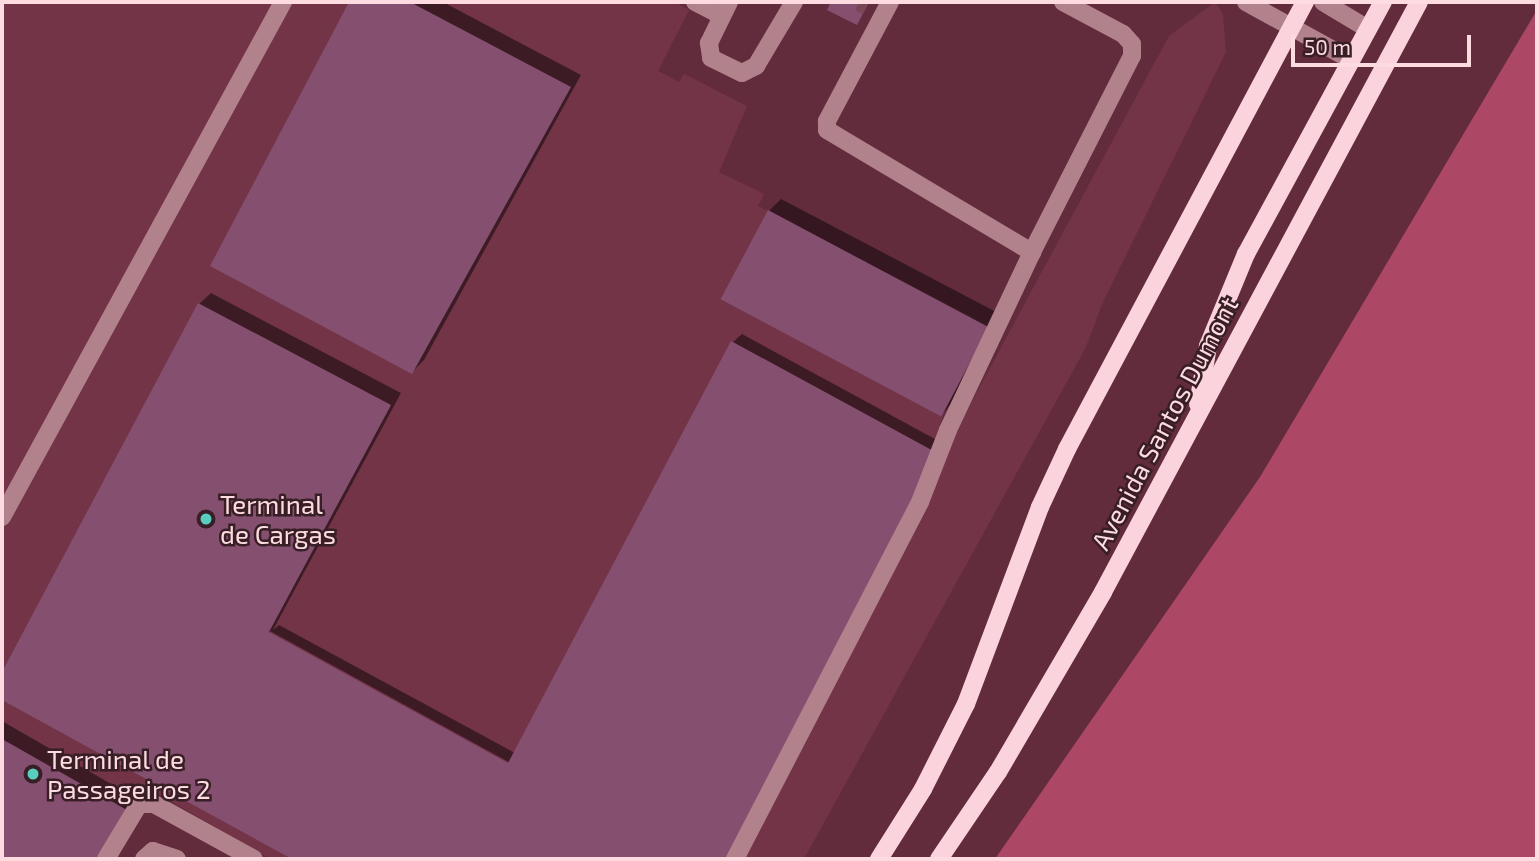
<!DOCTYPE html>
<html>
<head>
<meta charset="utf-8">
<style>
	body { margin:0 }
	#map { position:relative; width:1539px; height:861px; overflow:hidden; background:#632c3c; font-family:"Exo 2",sans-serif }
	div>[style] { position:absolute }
	.built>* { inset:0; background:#733447 }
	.forest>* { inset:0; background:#ac4766 }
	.shadow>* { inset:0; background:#0007; transform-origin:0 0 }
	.building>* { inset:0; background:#855070; transform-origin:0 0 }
	.minor-tunnel>* { height:18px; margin-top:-9px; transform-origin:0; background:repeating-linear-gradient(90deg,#7a4655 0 18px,transparent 0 27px) }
	.minor>* { height:18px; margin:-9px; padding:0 9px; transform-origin:9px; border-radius:9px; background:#b1818c }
	.major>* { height:18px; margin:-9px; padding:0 9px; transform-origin:9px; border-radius:9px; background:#fbd3dc }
	.dots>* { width:19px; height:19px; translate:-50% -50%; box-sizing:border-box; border:4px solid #381e25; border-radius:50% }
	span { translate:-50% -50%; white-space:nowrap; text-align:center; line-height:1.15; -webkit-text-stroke:5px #381e25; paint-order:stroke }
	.street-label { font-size:26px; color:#fedae1 }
	.poi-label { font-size:26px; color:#fedae1 }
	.left { translate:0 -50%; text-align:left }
	.frame { position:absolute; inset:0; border:4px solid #fedae1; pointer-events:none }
	.scale { position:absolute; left:1291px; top:35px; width:180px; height:32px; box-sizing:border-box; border:4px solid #fedae1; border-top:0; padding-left:9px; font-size:21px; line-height:24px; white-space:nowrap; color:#fedae1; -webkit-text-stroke:5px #381e25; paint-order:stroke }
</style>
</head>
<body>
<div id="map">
	<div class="built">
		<div style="clip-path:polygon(2px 2px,674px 2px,689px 10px,658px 71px,679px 82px,684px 74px,747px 106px,719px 172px,764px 194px,758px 206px,990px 326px,943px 415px,940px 426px,955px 433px,1169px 36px,1215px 2px,1223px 14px,1226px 52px,1103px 302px,1085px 349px,804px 859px,270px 859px,143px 785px,129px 788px,119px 805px,100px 859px,2px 859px)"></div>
	</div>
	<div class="forest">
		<div style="clip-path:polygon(1537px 10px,1537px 859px,995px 859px,1260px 477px)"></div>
	</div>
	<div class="shadow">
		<div style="clip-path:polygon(351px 2px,443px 2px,581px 75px,424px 360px,412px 372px,212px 266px)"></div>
		<div style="clip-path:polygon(781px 199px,1000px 314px,954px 401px,943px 413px,769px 211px)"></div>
		<div style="clip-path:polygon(evenodd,211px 293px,401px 393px,273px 630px,279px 625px,515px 753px,733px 342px,742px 334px,946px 445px,733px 859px,296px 859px,2px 698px,2px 675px,199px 304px,211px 293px,270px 631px,516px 766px,514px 769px,270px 635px,270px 631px)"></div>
		<div style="left:2px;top:721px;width:155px;height:16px;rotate:30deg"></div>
		<div style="clip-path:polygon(2px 741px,129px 813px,103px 859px,2px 859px)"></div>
	</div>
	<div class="building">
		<div style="clip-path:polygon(349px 2px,410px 2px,571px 87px,412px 374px,210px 266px)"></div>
		<div style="clip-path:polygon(831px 2px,869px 2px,857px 25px,827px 10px)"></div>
		<div style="left:768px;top:210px;width:250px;height:101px;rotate:28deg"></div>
		<div style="clip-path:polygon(198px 303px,391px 405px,269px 632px,508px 763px,731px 341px,939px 454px,730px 859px,292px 859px,2px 700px,2px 672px)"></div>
		<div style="clip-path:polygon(2px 739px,127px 810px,99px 859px,2px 859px)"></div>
	</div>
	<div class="minor-tunnel">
		<div style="left:859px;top:2px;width:9px;rotate:27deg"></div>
	</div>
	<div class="minor">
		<div style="left:695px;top:2px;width:30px;rotate:27deg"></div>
		<div style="left:729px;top:2px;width:46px;rotate:116deg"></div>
		<div style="left:709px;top:43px;width:15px;rotate:82deg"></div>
		<div style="left:711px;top:58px;width:34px;rotate:26deg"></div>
		<div style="left:742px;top:73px;width:16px;rotate:-27deg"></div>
		<div style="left:756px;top:66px;width:74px;rotate:-59.3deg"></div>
		<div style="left:890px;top:2px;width:135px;rotate:117.9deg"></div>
		<div style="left:827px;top:121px;width:9px;rotate:90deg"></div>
		<div style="left:827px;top:130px;width:239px;rotate:30.8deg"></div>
		<div style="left:1246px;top:2px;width:120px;rotate:28.9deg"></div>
		<div style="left:1323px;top:2px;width:52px;rotate:31deg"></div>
		<div style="left:2px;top:517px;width:587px;rotate:-61.38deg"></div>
		<div style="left:106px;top:859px;width:64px;rotate:-59deg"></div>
		<div style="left:139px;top:804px;width:15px"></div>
		<div style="left:154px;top:804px;width:114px;rotate:28.8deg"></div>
		<div style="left:144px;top:859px;width:12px;rotate:-42deg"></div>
		<div style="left:153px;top:851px;width:25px;rotate:18deg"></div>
		<div style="left:735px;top:859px;width:402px;rotate:-62.6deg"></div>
		<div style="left:920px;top:502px;width:77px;rotate:-68.7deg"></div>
		<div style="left:948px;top:430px;width:197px;rotate:-64.7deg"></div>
		<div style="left:1032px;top:252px;width:220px;rotate:-63deg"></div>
		<div style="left:1132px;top:56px;width:12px;rotate:-90deg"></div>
		<div style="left:1132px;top:44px;width:13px;rotate:-132deg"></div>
		<div style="left:1123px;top:34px;width:68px;rotate:-151.9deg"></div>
	</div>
	<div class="major">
		<div style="left:1198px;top:404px;width:59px;rotate:-80.2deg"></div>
		<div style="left:1208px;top:346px;width:100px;rotate:-67.6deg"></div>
		<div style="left:1246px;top:254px;width:287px;rotate:-61.5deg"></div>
		<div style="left:879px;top:859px;width:83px;rotate:-57.8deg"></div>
		<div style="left:923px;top:789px;width:95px;rotate:-63.2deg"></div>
		<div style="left:966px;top:704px;width:210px;rotate:-69.4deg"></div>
		<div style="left:1040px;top:507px;width:64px;rotate:-65deg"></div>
		<div style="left:1067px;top:449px;width:506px;rotate:-61.97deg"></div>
		<div style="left:939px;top:859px;width:105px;rotate:-55.9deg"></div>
		<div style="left:998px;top:772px;width:208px;rotate:-59.7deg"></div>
		<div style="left:1103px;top:592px;width:669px;rotate:-61.83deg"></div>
	</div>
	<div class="dots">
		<div style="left:206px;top:519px;background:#59cebe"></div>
		<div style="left:33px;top:774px;background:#59cebe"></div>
	</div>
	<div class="street-label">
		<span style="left:1164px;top:423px;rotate:-62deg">Avenida Santos Dumont</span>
	</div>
	<div class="poi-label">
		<span class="left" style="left:220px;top:519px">Terminal<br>de Cargas</span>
		<span class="left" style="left:47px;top:774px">Terminal de<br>Passageiros 2</span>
	</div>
	<div class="frame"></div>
	<div class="scale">50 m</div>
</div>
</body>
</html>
